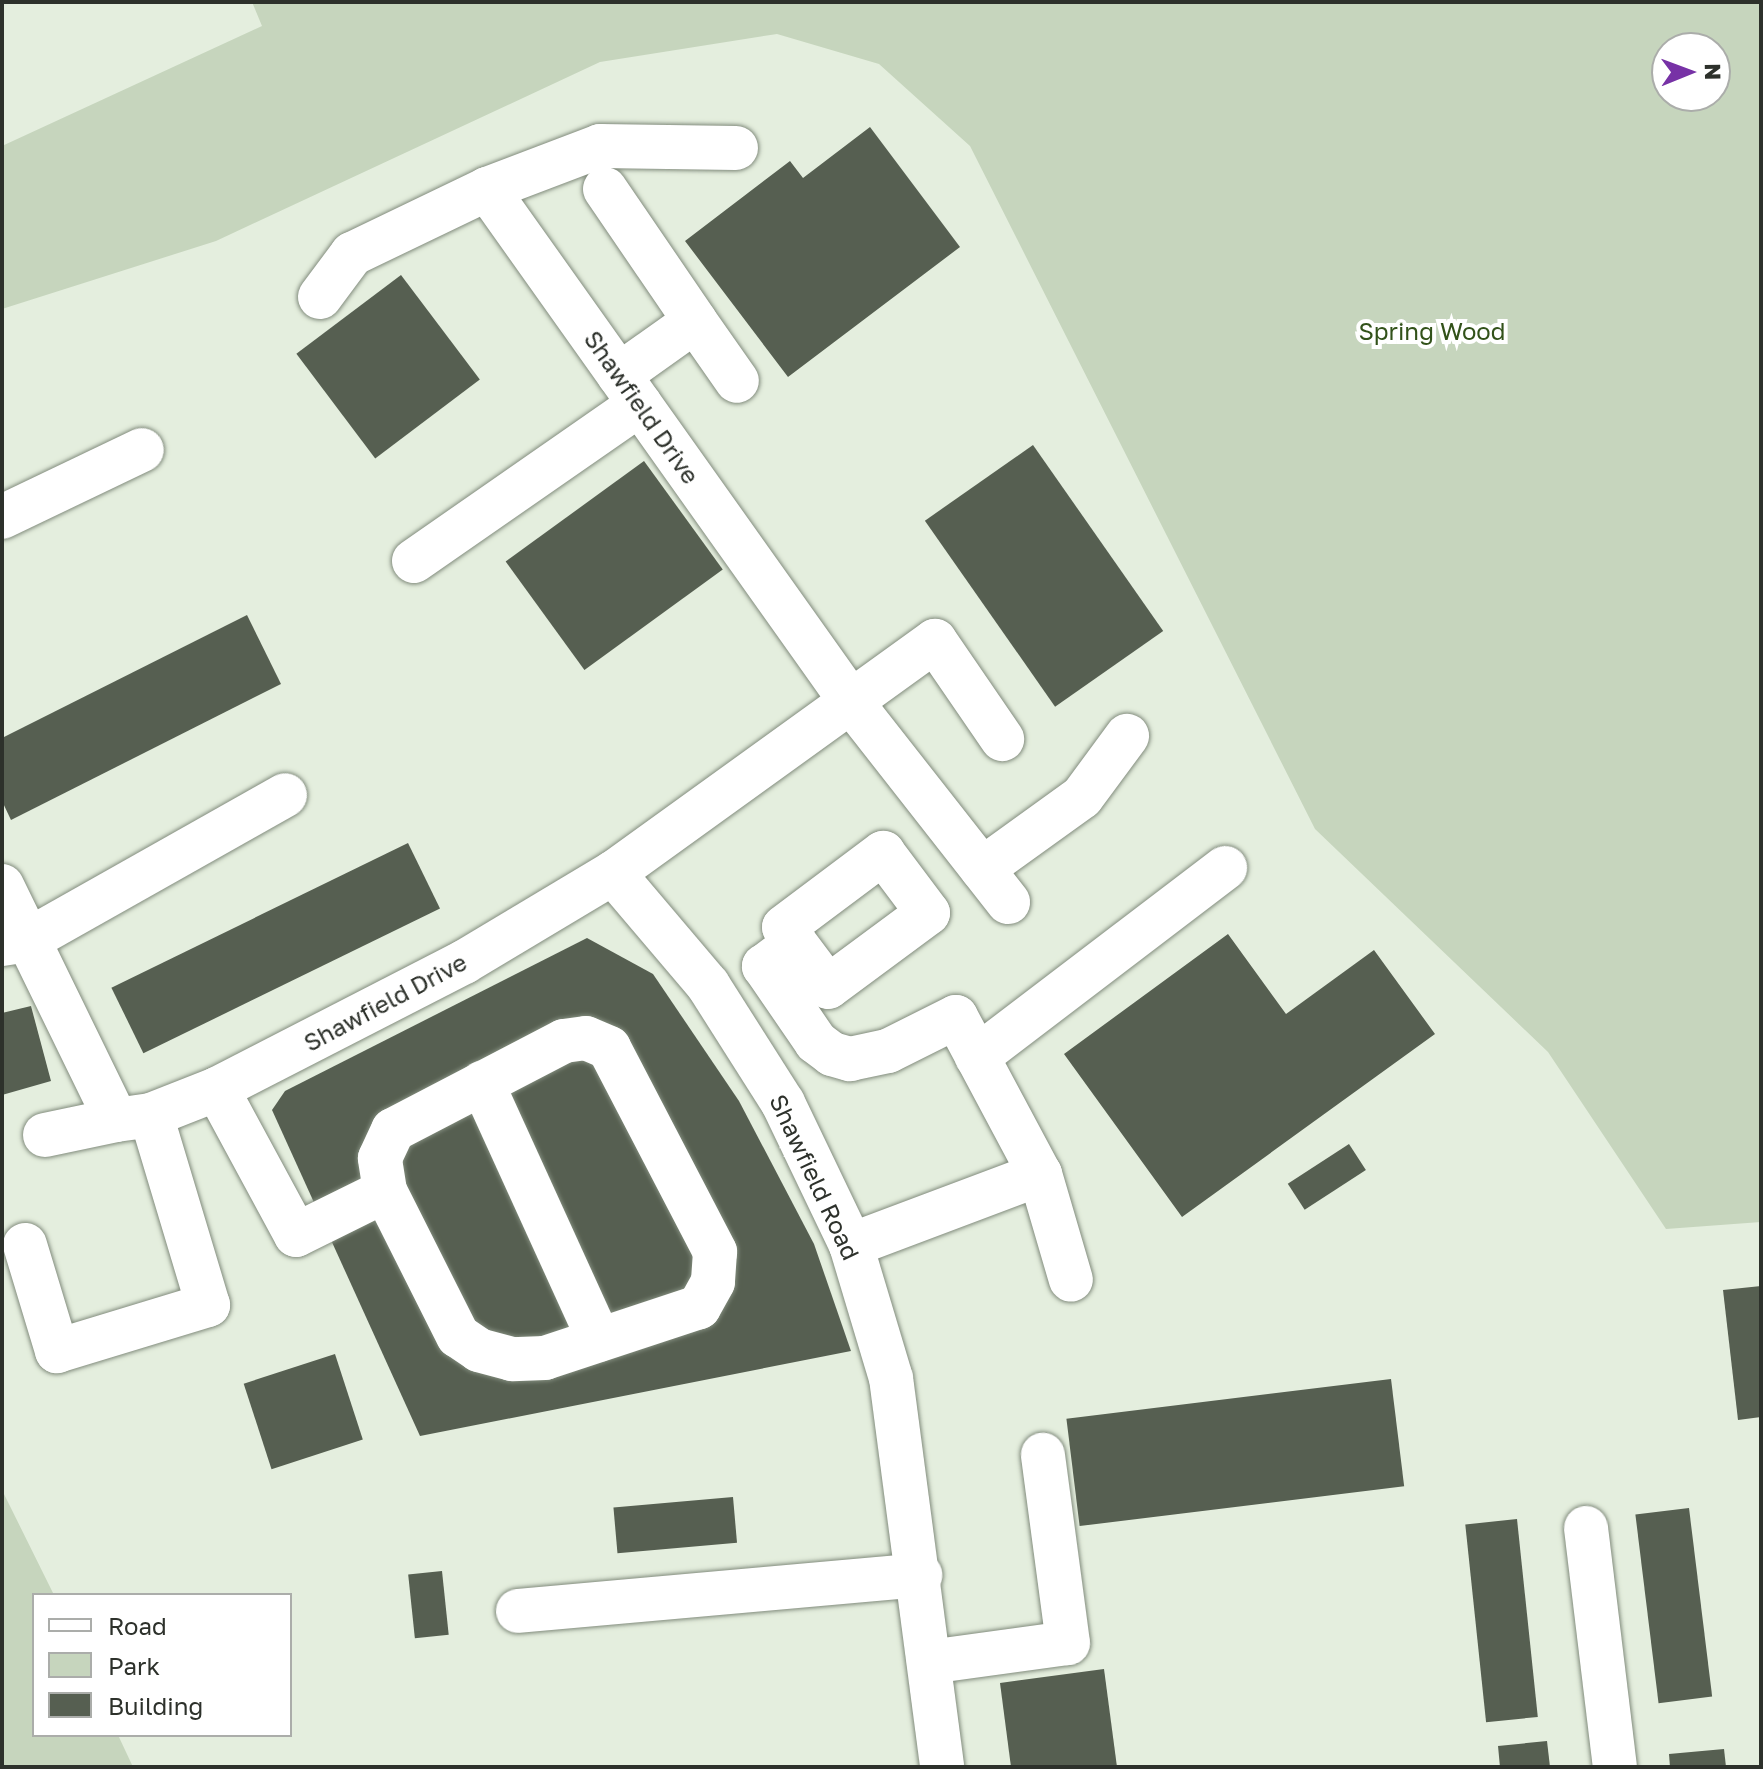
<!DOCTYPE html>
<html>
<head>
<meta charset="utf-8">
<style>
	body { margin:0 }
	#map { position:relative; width:1763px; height:1769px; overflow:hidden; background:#e4eede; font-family:"Golos Text",sans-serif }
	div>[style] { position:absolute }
	.green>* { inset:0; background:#c6d5bd }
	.building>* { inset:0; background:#565f51; transform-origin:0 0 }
	.roads { filter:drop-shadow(0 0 2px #828c7d) drop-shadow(0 0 2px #828c7d) }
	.minor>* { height:44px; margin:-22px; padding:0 22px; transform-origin:22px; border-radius:22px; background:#fff }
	span { translate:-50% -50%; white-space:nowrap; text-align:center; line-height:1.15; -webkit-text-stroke:8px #fff; paint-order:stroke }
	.park-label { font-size:24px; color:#32521a }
	.street-label { font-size:24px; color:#2d312b }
	.frame { position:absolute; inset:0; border:4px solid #2d312b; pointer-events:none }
	.legend { position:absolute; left:32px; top:1593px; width:260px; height:144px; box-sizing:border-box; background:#fff; border:2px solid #abadaa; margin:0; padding:10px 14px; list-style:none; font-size:24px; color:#2d312b }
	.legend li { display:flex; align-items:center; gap:16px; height:40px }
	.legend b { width:40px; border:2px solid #abadaa }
	.north { position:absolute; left:1651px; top:32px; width:80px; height:80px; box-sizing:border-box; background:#fff; border:2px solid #abadaa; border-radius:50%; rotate:89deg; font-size:22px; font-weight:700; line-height:32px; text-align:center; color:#2d312b }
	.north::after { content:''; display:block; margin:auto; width:28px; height:36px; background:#7732a6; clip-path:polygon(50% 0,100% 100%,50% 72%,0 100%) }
</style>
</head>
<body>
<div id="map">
	<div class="green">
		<div style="clip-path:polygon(evenodd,252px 2px,1761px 2px,1761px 1222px,1666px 1229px,1548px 1052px,1315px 829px,970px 146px,879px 64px,777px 34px,600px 62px,216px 241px,2px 309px,2px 146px,262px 26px,252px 2px,1667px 48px,1715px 48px,1715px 96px,1667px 96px,1667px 48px)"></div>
		<div style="clip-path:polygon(2px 1490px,54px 1595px,34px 1595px,34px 1735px,118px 1735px,133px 1767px,2px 1767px)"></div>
	</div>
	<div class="building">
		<div style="clip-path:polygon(870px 127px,960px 247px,788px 377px,685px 241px,790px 161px,803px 178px)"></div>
		<div style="left:401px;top:275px;width:131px;height:131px;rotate:53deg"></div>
		<div style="left:1033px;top:445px;width:227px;height:132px;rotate:55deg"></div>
		<div style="left:644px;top:461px;width:134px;height:171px;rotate:54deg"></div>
		<div style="clip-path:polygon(247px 615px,281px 684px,11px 820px,2px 801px,2px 738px)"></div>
		<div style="left:408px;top:843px;width:73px;height:330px;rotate:64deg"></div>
		<div style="clip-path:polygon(1228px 934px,1286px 1014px,1374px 950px,1435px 1034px,1182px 1217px,1064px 1054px)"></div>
		<div style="clip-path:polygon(587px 938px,653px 974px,739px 1101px,814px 1244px,851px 1351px,420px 1436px,272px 1110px,285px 1091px)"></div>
		<div style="clip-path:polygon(31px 1006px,51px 1081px,2px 1095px,2px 1013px)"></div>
		<div style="left:1349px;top:1144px;width:31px;height:73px;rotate:57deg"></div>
		<div style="clip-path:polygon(1761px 1286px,1761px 1417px,1738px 1420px,1723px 1290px)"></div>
		<div style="left:335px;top:1354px;width:90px;height:96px;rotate:72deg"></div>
		<div style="left:1391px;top:1379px;width:108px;height:327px;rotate:83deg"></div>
		<div style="left:733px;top:1497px;width:46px;height:120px;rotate:85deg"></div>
		<div style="left:1689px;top:1508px;width:190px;height:54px;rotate:83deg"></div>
		<div style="left:1517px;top:1519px;width:199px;height:52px;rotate:84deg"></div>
		<div style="left:442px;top:1571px;width:64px;height:34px;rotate:84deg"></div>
		<div style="clip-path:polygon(1104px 1669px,1117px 1767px,1011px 1767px,1000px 1683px)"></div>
		<div style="clip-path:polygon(1547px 1741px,1550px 1767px,1500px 1767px,1498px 1746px)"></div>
		<div style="clip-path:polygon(1724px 1749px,1726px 1767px,1670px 1767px,1669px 1754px)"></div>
	</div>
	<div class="roads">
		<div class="minor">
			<div style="left:487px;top:189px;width:630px;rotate:54.62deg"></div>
			<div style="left:852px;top:703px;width:253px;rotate:51.9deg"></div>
			<div style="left:605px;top:189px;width:160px;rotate:55.7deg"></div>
			<div style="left:320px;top:297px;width:54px;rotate:-53.3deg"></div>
			<div style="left:352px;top:254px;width:150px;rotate:-25.7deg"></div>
			<div style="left:487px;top:189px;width:121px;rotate:-20.8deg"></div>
			<div style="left:600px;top:146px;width:136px;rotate:0.8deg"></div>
			<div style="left:619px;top:375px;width:93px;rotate:-35.4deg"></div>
			<div style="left:695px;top:321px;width:73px;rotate:55deg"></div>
			<div style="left:2px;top:517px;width:155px;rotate:-25.6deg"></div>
			<div style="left:414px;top:561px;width:275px;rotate:-34.8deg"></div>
			<div style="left:982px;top:869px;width:123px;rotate:-35.8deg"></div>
			<div style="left:1082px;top:797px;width:76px;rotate:-53.6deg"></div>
			<div style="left:613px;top:873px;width:147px;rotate:49.7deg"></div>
			<div style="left:708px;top:985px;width:140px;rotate:57.6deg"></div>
			<div style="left:783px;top:1103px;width:157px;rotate:64.4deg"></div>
			<div style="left:851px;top:1245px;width:139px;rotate:73.3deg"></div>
			<div style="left:891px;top:1378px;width:392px;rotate:82.5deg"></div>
			<div style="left:2px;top:886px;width:260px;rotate:64deg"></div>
			<div style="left:116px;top:1120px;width:35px;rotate:-8deg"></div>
			<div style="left:151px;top:1115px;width:71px;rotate:-21.5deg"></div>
			<div style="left:217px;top:1089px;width:278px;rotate:-27.2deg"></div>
			<div style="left:464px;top:962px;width:174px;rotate:-30.9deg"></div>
			<div style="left:613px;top:873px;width:397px;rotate:-35.8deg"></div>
			<div style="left:935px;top:641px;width:119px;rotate:55.6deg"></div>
			<div style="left:795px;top:943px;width:19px;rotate:-125deg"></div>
			<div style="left:784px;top:927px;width:124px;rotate:-36.8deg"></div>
			<div style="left:883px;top:853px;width:75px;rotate:53.1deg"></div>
			<div style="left:928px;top:913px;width:124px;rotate:143.5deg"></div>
			<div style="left:828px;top:987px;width:55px;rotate:-126.9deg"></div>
			<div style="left:795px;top:943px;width:39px;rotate:143deg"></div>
			<div style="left:764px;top:966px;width:92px;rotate:55.6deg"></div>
			<div style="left:816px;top:1042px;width:20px;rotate:37deg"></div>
			<div style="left:832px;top:1054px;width:19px;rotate:16deg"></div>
			<div style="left:850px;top:1059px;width:39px;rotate:-12deg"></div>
			<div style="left:888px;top:1051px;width:76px;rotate:-26.6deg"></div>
			<div style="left:956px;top:1017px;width:178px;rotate:61.9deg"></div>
			<div style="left:1040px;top:1174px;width:202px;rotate:159.4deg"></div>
			<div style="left:2px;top:944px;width:26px;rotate:-9deg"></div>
			<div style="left:28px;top:940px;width:295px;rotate:-29.4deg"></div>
			<div style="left:977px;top:1057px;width:312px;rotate:-37.3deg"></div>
			<div style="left:482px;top:1083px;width:282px;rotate:65.5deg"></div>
			<div style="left:217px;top:1089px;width:166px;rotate:61.6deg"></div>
			<div style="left:296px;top:1235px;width:99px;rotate:-26.3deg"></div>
			<div style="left:385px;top:1191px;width:33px;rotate:-99deg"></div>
			<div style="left:380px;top:1158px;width:31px;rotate:-65deg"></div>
			<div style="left:393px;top:1130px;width:193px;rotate:-27.5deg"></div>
			<div style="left:564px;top:1041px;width:22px;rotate:-8deg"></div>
			<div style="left:586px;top:1038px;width:25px;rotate:23deg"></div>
			<div style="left:609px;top:1048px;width:230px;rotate:62.5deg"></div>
			<div style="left:715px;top:1252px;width:30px;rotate:94deg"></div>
			<div style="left:713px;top:1282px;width:29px;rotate:119deg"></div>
			<div style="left:699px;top:1307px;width:162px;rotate:161.7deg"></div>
			<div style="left:545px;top:1358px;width:33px;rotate:178deg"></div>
			<div style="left:512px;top:1359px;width:34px;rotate:-165deg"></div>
			<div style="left:479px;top:1350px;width:25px;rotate:-146deg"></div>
			<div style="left:458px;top:1336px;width:162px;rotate:-116.7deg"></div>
			<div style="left:45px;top:1135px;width:73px;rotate:-11.9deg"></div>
			<div style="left:1040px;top:1174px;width:110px;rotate:73.7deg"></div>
			<div style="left:25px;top:1245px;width:111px;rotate:73.2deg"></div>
			<div style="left:57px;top:1351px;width:158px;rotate:-16.9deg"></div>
			<div style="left:208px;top:1305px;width:198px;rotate:-106.7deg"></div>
			<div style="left:1586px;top:1528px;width:241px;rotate:83.1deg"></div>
			<div style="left:518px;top:1611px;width:404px;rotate:-5.1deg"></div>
			<div style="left:929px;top:1662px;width:140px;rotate:-7.8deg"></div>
			<div style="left:1068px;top:1643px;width:190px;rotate:-97.6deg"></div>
		</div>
	</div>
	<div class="park-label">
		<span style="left:1432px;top:331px">Spring Wood</span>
	</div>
	<div class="street-label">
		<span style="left:642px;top:407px;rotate:55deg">Shawfield Drive</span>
		<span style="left:385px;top:1002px;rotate:-28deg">Shawfield Drive</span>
		<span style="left:815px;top:1177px;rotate:65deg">Shawfield Road</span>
	</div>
	<div class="frame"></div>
	<ul class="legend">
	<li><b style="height:10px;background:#fff"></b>Road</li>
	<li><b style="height:22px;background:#c6d5bd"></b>Park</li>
	<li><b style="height:22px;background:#565f51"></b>Building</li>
	</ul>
	<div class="north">N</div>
</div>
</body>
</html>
